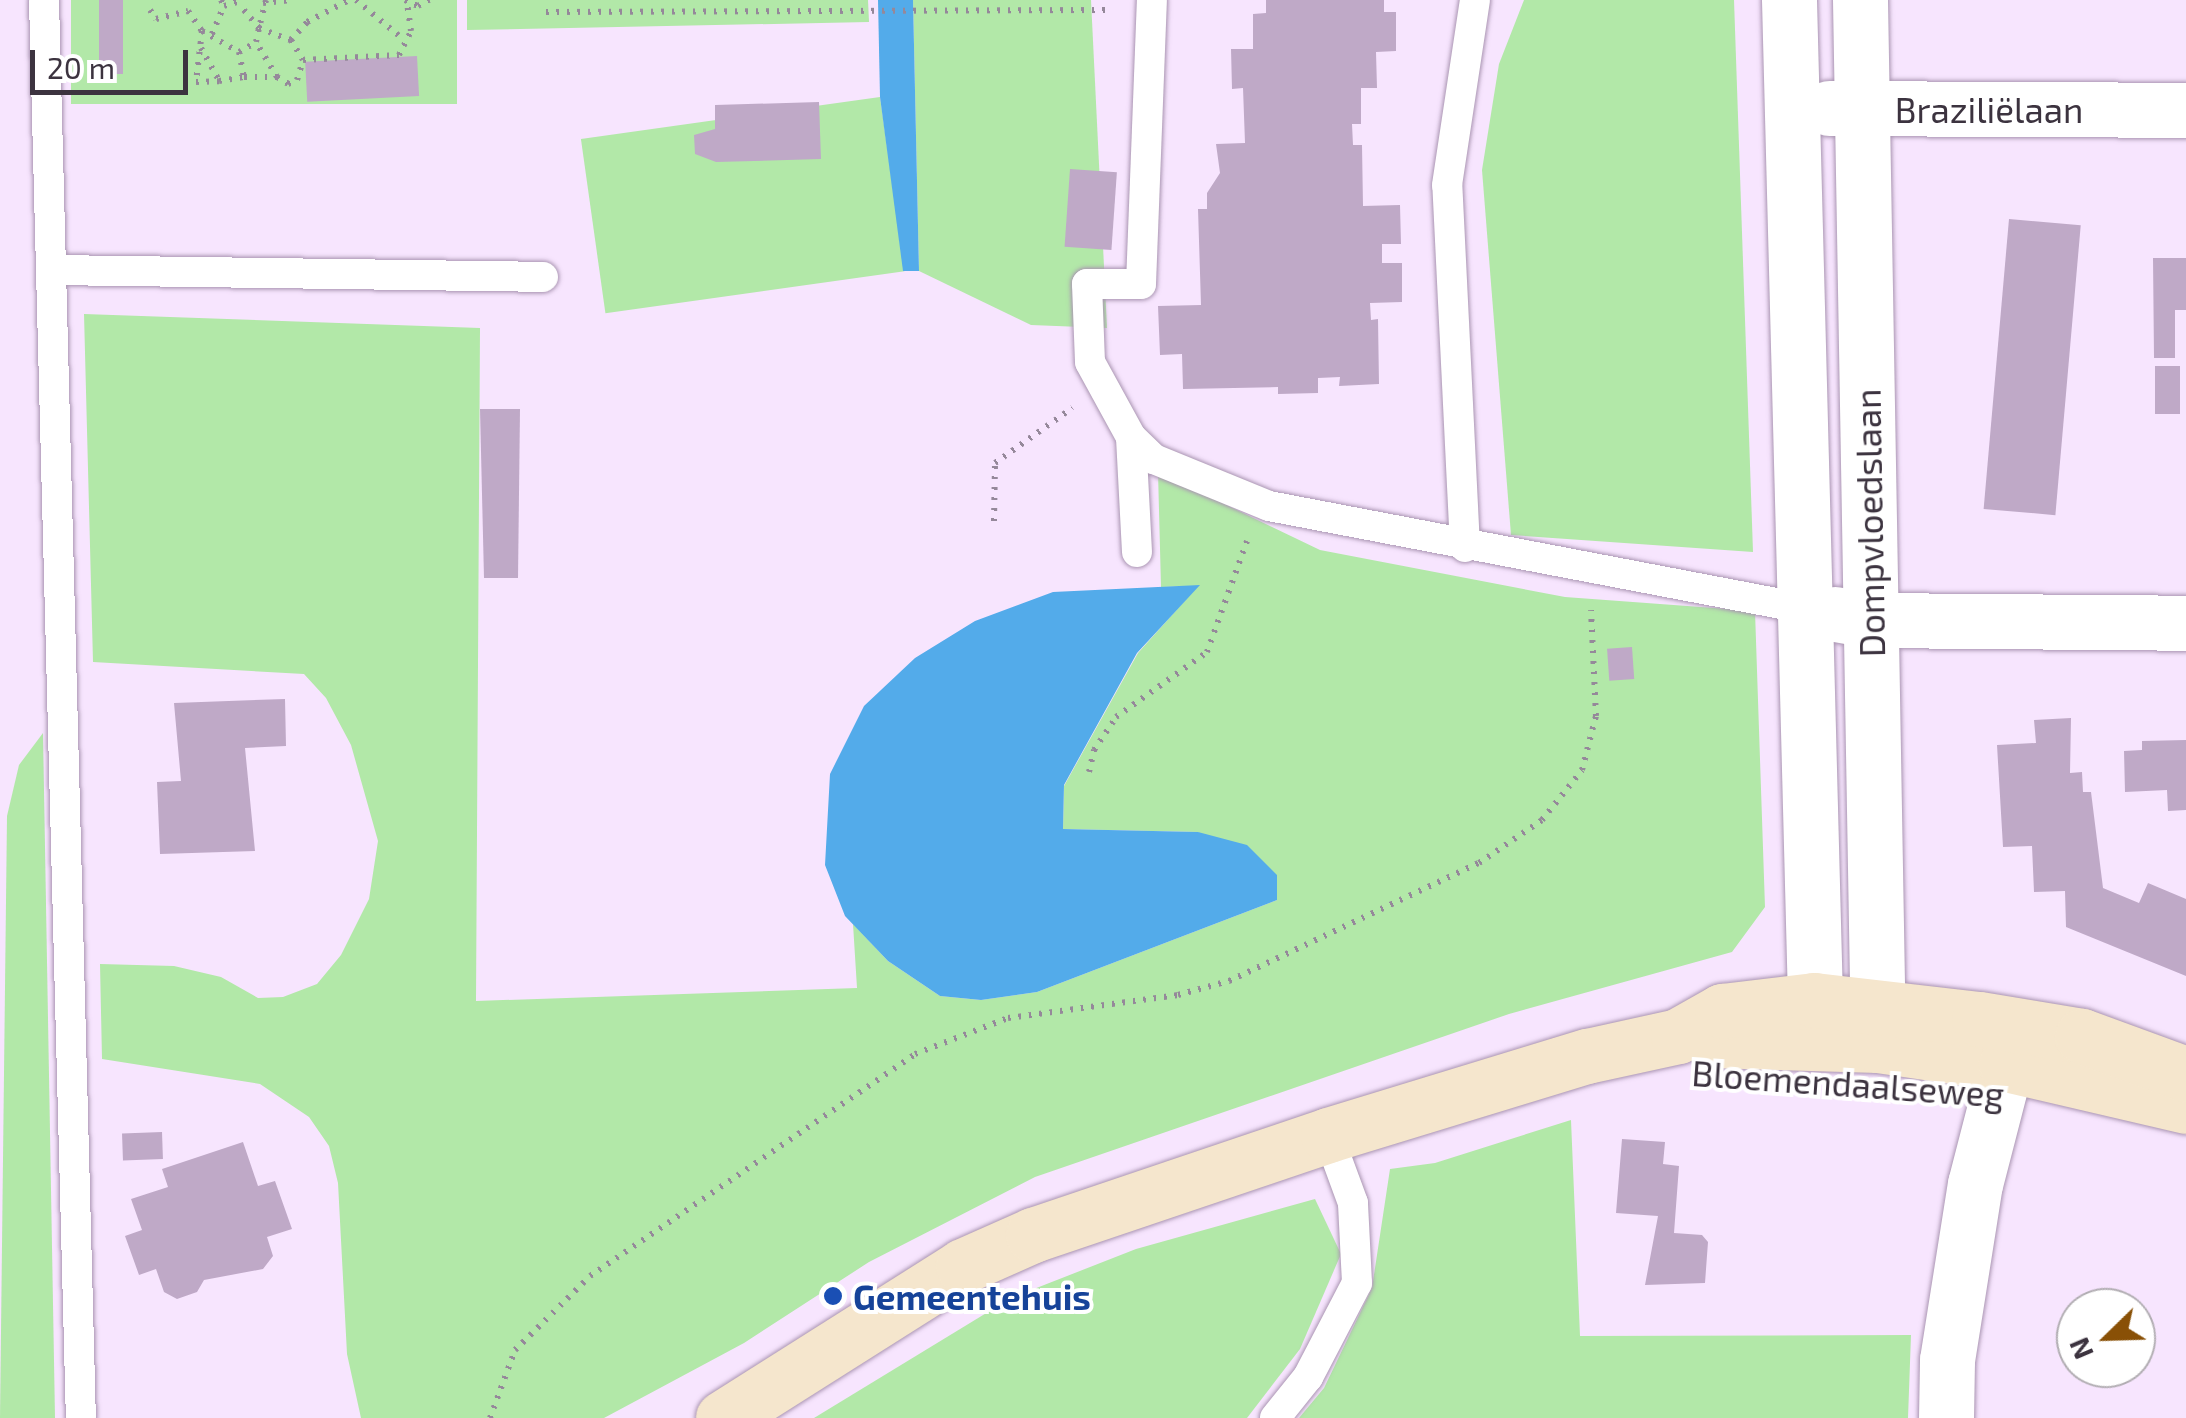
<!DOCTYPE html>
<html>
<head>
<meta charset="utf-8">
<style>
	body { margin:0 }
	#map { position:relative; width:2186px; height:1418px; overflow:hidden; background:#f7e5fe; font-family:"Exo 2",sans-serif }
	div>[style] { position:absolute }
	.green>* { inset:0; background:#b2e8a8; transform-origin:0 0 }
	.water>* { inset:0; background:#53abea }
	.building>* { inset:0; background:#bfa9c7; transform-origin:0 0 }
	.path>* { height:6px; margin-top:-3px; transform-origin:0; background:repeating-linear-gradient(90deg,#95889a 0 2.5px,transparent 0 10.5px) }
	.roads { filter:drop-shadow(0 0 2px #aa95b2) drop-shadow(0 0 2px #aa95b2) }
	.lane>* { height:30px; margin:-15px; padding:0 15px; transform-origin:15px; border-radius:15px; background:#fff }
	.street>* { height:55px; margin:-27.5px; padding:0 27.5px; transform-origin:27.5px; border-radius:27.5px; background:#fff }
	.secondary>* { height:55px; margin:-27.5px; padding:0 27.5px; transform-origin:27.5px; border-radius:27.5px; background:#f5e6cd }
	.dots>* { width:28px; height:28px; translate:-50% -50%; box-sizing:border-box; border:5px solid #fff; border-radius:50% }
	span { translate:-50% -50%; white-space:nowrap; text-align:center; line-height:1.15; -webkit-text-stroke:8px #fff; paint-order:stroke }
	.street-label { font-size:35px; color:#3c333f }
	.transit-label { font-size:35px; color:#164399; font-weight:700 }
	.left { translate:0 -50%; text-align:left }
	.north { position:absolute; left:2056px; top:1288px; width:100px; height:100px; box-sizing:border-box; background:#fff; border:2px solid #b1adb2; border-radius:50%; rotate:247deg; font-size:28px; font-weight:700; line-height:40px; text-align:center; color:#3c333f }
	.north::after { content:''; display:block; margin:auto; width:35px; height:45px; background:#895006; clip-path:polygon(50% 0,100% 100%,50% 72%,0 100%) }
	.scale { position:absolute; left:30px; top:50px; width:158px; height:45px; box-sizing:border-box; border:5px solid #3c333f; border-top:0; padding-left:12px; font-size:30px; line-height:35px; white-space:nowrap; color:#3c333f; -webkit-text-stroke:8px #fff; paint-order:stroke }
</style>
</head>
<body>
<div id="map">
	<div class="green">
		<div style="left:71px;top:0;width:386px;height:104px"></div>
		<div style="clip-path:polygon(467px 0,868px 0,869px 22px,467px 30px)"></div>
		<div style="clip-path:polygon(913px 0,1091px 0,1107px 328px,1031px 325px,919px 271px)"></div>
		<div style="clip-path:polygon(1524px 0,1734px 0,1753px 552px,1511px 535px,1482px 170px,1499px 64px)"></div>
		<div style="left:880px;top:97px;width:176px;height:302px;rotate:82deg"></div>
		<div style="clip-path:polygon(84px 314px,480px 328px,476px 1001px,857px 988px,853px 924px,888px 961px,940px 996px,981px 1000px,1037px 992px,1277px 900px,1198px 832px,1063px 829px,1064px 786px,1138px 653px,1198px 586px,1161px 587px,1158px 472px,1320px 550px,1565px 597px,1755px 611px,1765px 907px,1732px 952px,1509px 1014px,1035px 1177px,869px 1262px,744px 1343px,604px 1418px,361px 1418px,347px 1354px,338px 1183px,329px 1146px,309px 1117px,260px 1084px,102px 1059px,100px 964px,174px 966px,221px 977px,258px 998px,283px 997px,317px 984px,341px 955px,369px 899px,378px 841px,351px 745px,326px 698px,304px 674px,93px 662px)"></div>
		<div style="clip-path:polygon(43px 733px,55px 1418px,0 1418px,7px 816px,19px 765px)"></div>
		<div style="clip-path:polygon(1571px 1120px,1580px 1336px,1911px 1335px,1908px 1418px,1299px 1418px,1324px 1388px,1372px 1288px,1390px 1169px,1435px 1163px)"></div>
		<div style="clip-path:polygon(1315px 1199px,1341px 1254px,1300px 1349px,1247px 1418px,814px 1418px,1011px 1298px,1136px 1249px)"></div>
	</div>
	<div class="water">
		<div style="clip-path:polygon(878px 0,913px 0,919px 271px,903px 271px,880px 97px)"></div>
		<div style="clip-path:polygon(1200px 585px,1137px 653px,1064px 785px,1063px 829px,1198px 832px,1247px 845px,1277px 875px,1277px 900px,1037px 992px,981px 1000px,940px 996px,888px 961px,845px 916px,825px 865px,830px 774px,864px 706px,915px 658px,975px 621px,1053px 592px)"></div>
	</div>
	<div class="building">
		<div style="left:99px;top:0;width:24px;height:74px"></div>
		<div style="clip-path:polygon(1266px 0,1384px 0,1384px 12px,1396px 12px,1396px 51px,1376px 52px,1377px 88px,1361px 88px,1361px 124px,1352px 124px,1353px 145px,1362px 145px,1363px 206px,1400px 205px,1401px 244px,1382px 244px,1382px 263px,1402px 263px,1402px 302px,1370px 303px,1371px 320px,1378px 319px,1379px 384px,1339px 386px,1340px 377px,1318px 378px,1318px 393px,1278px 394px,1278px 387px,1183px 389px,1182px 354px,1160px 355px,1158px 306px,1201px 305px,1198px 209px,1207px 209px,1207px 193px,1220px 173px,1216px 144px,1245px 143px,1243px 88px,1232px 89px,1231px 49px,1253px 49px,1253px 14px,1266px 13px)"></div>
		<div style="left:417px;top:56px;width:40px;height:112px;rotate:87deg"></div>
		<div style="clip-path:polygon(819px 102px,821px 159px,716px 162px,695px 154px,694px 135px,715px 129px,715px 105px)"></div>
		<div style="left:1070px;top:169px;width:47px;height:78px;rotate:4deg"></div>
		<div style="left:2009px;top:219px;width:72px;height:291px;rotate:5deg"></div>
		<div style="clip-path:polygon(2153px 258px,2186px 258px,2186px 310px,2175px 310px,2175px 358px,2154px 358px)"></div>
		<div style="left:2180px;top:366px;width:48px;height:25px;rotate:90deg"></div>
		<div style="clip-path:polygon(480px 409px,520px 409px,518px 578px,484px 578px)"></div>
		<div style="left:1632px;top:647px;width:32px;height:25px;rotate:86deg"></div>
		<div style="clip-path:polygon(285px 699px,286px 746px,245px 748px,255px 851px,160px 854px,157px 782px,181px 781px,174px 703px)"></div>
		<div style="clip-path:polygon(2071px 718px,2070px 773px,2082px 772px,2083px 792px,2091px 792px,2103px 888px,2139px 903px,2148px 883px,2186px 899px,2186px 976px,2066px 927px,2065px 891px,2034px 892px,2032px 846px,2003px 847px,1997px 745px,2036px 743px,2034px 720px)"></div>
		<div style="clip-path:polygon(2186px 740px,2186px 810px,2168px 811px,2167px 790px,2125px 792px,2124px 751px,2142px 750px,2142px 741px)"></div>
		<div style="left:162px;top:1132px;width:27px;height:40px;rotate:88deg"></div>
		<div style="clip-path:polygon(1622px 1139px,1665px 1142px,1663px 1164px,1679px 1166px,1674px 1233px,1702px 1235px,1708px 1242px,1705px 1283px,1645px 1285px,1658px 1216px,1616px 1213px)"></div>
		<div style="clip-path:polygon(243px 1142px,258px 1186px,275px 1181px,292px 1229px,267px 1237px,273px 1256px,263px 1269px,204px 1280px,197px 1292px,177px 1299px,164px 1292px,156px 1269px,139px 1275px,125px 1236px,142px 1230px,131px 1199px,168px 1187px,162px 1169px)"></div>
	</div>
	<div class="path">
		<div style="left:221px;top:0;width:7px;rotate:63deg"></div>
		<div style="left:224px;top:6px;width:17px;rotate:-17deg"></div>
		<div style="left:266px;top:0;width:29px;rotate:104deg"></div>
		<div style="left:259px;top:28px;width:34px;rotate:21deg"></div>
		<div style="left:291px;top:40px;width:24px;rotate:-48deg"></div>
		<div style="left:307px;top:22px;width:47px;rotate:-27.6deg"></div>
		<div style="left:356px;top:0;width:61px;rotate:39.7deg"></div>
		<div style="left:405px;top:0;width:14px;rotate:25deg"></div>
		<div style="left:418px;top:6px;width:13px;rotate:-29deg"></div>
		<div style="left:263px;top:3px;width:29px;rotate:-6deg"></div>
		<div style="left:150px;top:10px;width:11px;rotate:56deg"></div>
		<div style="left:156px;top:19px;width:33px;rotate:-14deg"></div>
		<div style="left:188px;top:11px;width:24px;rotate:55deg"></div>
		<div style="left:202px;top:31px;width:43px;rotate:29.6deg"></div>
		<div style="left:239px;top:52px;width:25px;rotate:79deg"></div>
		<div style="left:244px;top:77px;width:33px"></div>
		<div style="left:277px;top:77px;width:41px;rotate:-121deg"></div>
		<div style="left:256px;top:42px;width:14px;rotate:-78deg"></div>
		<div style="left:259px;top:28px;width:31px;rotate:-130deg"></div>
		<div style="left:546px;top:12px;width:564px;rotate:-0.2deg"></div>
		<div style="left:202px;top:31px;width:51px;rotate:96.7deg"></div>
		<div style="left:196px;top:82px;width:23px;rotate:-2deg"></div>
		<div style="left:212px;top:34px;width:30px;rotate:-67deg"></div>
		<div style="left:291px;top:40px;width:23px;rotate:59deg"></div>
		<div style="left:303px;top:60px;width:96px;rotate:-3deg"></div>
		<div style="left:399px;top:55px;width:27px;rotate:-63deg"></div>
		<div style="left:411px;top:31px;width:30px;rotate:-98deg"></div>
		<div style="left:201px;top:48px;width:38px;rotate:61deg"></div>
		<div style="left:219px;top:81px;width:25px;rotate:-9deg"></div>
		<div style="left:239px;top:52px;width:20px;rotate:-30deg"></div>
		<div style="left:277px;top:77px;width:13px;rotate:32deg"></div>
		<div style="left:288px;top:84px;width:10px;rotate:-24deg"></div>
		<div style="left:297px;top:80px;width:21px;rotate:-73deg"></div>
		<div style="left:994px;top:521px;width:58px;rotate:-89deg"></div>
		<div style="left:995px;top:463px;width:95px;rotate:-35.5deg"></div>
		<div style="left:1089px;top:772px;width:23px;rotate:-77deg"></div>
		<div style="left:1094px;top:750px;width:40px;rotate:-56deg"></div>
		<div style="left:1116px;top:717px;width:112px;rotate:-35.5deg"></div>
		<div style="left:1207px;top:652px;width:118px;rotate:-70.2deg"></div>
		<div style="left:490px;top:1418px;width:72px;rotate:-69.8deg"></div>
		<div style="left:515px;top:1350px;width:105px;rotate:-44.6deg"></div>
		<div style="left:590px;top:1276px;width:394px;rotate:-34.3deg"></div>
		<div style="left:915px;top:1054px;width:100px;rotate:-21.2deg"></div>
		<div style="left:1008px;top:1018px;width:172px;rotate:-7.7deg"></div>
		<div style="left:1178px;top:995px;width:53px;rotate:-15.4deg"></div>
		<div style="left:1229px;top:981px;width:276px;rotate:-25.3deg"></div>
		<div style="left:1479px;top:863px;width:76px;rotate:-34.3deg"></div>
		<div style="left:1542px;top:820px;width:64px;rotate:-51.3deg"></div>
		<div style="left:1582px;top:770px;width:56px;rotate:-75.5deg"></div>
		<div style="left:1596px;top:716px;width:106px;rotate:-92.7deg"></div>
	</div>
	<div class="roads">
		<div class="lane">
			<div style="left:44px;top:0;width:1418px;rotate:88.51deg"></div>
			<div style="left:52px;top:270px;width:491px;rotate:0.8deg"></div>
			<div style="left:1131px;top:437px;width:85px;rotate:-118.7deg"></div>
			<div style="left:1090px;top:362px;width:78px;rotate:-92.2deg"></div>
			<div style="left:1087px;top:284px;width:54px"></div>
			<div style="left:1141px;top:284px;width:284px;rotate:-87.8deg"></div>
			<div style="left:1465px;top:547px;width:362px;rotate:-92.8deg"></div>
			<div style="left:1447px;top:185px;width:187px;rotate:-81.4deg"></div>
			<div style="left:1137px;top:552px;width:115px;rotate:-93deg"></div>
			<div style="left:1131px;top:437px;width:32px;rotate:44deg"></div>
			<div style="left:1154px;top:459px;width:124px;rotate:22.2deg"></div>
			<div style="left:1269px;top:506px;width:543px;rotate:10.83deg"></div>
			<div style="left:1275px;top:1418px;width:53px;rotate:-51.2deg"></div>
			<div style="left:1308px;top:1377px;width:106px;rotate:-62.5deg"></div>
			<div style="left:1357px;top:1283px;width:80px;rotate:-92.9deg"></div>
			<div style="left:1353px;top:1203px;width:72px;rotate:-110.2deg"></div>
		</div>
		<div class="street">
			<div style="left:1789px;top:0;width:1041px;rotate:88.51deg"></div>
			<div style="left:1860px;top:0;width:1045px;rotate:89.01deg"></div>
			<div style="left:1829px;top:108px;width:357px;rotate:0.3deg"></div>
			<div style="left:1835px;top:614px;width:36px;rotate:10deg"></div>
			<div style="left:1870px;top:620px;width:316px;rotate:0.5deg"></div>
			<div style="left:1946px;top:1418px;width:58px;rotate:-89deg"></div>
			<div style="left:1947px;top:1360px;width:178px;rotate:-81deg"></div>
			<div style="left:1975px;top:1184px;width:163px;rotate:-75.5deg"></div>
		</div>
		<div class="secondary">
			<div style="left:1711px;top:1040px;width:167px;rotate:1.7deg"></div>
			<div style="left:1878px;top:1045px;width:129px;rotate:8.4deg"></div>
			<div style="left:2006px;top:1064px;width:185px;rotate:13.1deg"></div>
			<div style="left:723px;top:1418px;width:284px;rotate:-32.3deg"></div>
			<div style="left:963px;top:1266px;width:77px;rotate:-23.9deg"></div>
			<div style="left:1033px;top:1235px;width:311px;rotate:-18.7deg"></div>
			<div style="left:1328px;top:1135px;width:271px;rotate:-17deg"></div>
			<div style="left:1587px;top:1056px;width:93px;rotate:-12.4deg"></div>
			<div style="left:1678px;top:1036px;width:51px;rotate:-29.6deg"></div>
			<div style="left:1722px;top:1011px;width:93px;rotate:-6.8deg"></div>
			<div style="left:1814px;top:1000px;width:166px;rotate:6.6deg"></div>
			<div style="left:1979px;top:1019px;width:104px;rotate:9.4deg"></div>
			<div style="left:2082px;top:1036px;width:111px;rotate:20.1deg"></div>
		</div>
	</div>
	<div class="dots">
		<div style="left:833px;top:1296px;background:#1a4fb4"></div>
	</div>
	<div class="street-label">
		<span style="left:1989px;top:109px">Braziliëlaan</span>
		<span style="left:1869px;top:523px;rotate:-91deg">Dompvloedslaan</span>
		<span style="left:1848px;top:1083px;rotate:4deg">Bloemendaalseweg</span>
	</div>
	<div class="transit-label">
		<span class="left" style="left:853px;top:1296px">Gemeentehuis</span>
	</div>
	<div class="north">N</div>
	<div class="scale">20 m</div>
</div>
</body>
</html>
